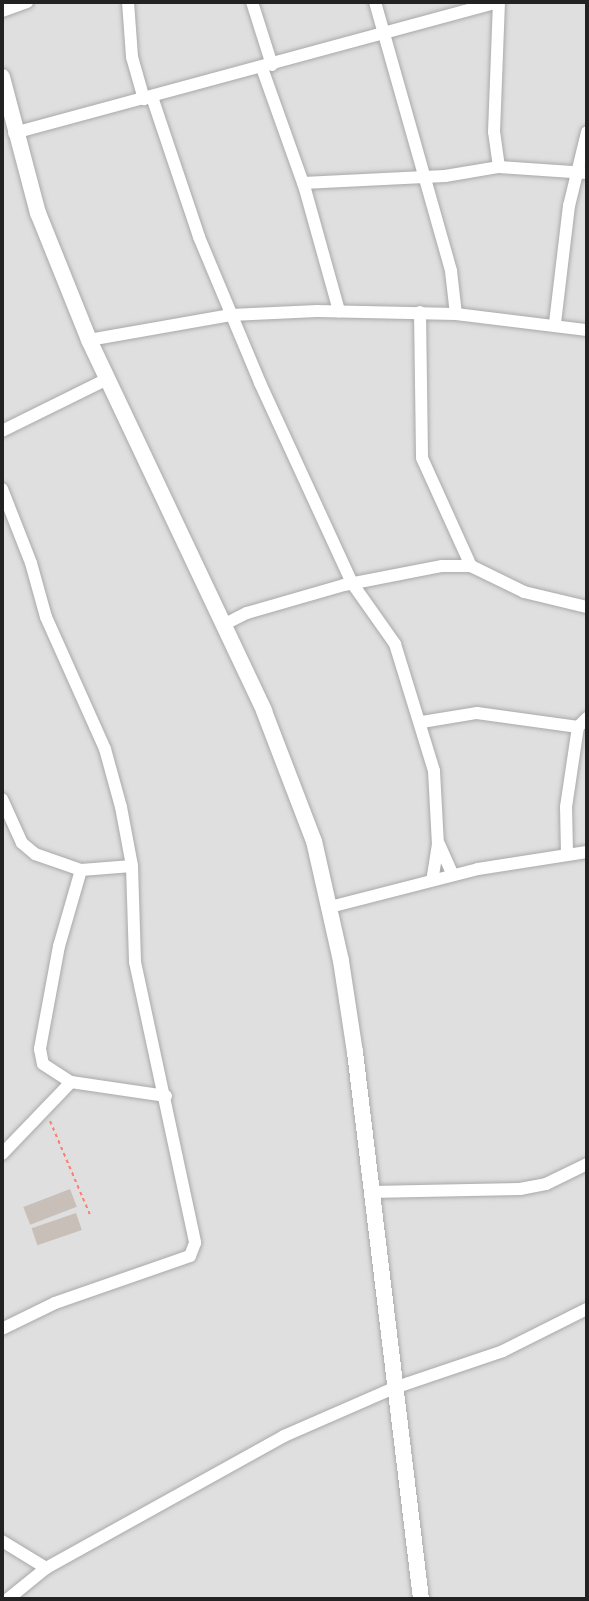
<!DOCTYPE html>
<html>
<head>
<meta charset="utf-8">
<style>
	body { margin:0 }
	#map { position:relative; width:589px; height:1601px; overflow:hidden; background:#f2efe9; font-family:"Fira Sans",sans-serif }
	div>[style] { position:absolute }
	.residential>* { inset:0; background:#e0dfdf; transform-origin:0 0 }
	.building>* { inset:0; background:#c7bfb8; transform-origin:0 0 }
	.path>* { height:2px; margin-top:-1px; transform-origin:0; background:repeating-linear-gradient(90deg,#fa8072 0 3.5px,transparent 0 7px) }
	.roads { filter:drop-shadow(0 0 2px #a9a9a9) drop-shadow(0 0 2px #a9a9a9) }
	.minor>* { height:12px; margin:-6px; padding:0 6px; transform-origin:6px; border-radius:6px; background:#fff }
	.tertiary>* { height:16px; margin:-8px; padding:0 8px; transform-origin:8px; border-radius:8px; background:#fff }
	span { translate:-50% -50%; white-space:nowrap; text-align:center; line-height:1.15; -webkit-text-stroke:5px #fff; paint-order:stroke }
	.frame { position:absolute; inset:0; border:4px solid #222; pointer-events:none }
</style>
</head>
<body>
<div id="map">
	<div class="residential">
		<div style="left:2px;top:2px;width:585px;height:1597px"></div>
	</div>
	<div class="building">
		<div style="left:70px;top:1189px;width:19px;height:50px;rotate:69deg"></div>
		<div style="left:76px;top:1213px;width:18px;height:47px;rotate:71deg"></div>
	</div>
	<div class="path">
		<div style="left:50px;top:1121px;width:104px;rotate:66.9deg"></div>
	</div>
	<div class="roads">
		<div class="minor">
			<div style="left:128px;top:2px;width:55px;rotate:85.8deg"></div>
			<div style="left:132px;top:57px;width:44px;rotate:74.1deg"></div>
			<div style="left:252px;top:2px;width:66px;rotate:72.4deg"></div>
			<div style="left:375px;top:2px;width:280px;rotate:74.2deg"></div>
			<div style="left:451px;top:271px;width:43px;rotate:83.4deg"></div>
			<div style="left:2px;top:11px;width:27px;rotate:-20deg"></div>
			<div style="left:262px;top:68px;width:128px;rotate:70.4deg"></div>
			<div style="left:305px;top:189px;width:127px;rotate:74.4deg"></div>
			<div style="left:152px;top:97px;width:148px;rotate:71.4deg"></div>
			<div style="left:199px;top:237px;width:158px;rotate:67.3deg"></div>
			<div style="left:260px;top:383px;width:220px;rotate:65.3deg"></div>
			<div style="left:352px;top:583px;width:75px;rotate:54.8deg"></div>
			<div style="left:395px;top:644px;width:133px;rotate:72.9deg"></div>
			<div style="left:434px;top:771px;width:73px;rotate:86.9deg"></div>
			<div style="left:438px;top:844px;width:36px;rotate:99deg"></div>
			<div style="left:14px;top:133px;width:501px;rotate:-15.14deg"></div>
			<div style="left:499px;top:167px;width:35px;rotate:-98deg"></div>
			<div style="left:494px;top:132px;width:130px;rotate:-87.8deg"></div>
			<div style="left:303px;top:183px;width:142px;rotate:-2.8deg"></div>
			<div style="left:445px;top:176px;width:55px;rotate:-9.5deg"></div>
			<div style="left:499px;top:167px;width:88px;rotate:3.9deg"></div>
			<div style="left:420px;top:312px;width:146px;rotate:89.2deg"></div>
			<div style="left:422px;top:458px;width:119px;rotate:65.6deg"></div>
			<div style="left:555px;top:323px;width:118px;rotate:-83.2deg"></div>
			<div style="left:569px;top:206px;width:76px;rotate:-76.3deg"></div>
			<div style="left:89px;top:340px;width:144px;rotate:-10deg"></div>
			<div style="left:231px;top:315px;width:86px;rotate:-2.7deg"></div>
			<div style="left:317px;top:311px;width:139px;rotate:1.2deg"></div>
			<div style="left:456px;top:314px;width:132px;rotate:7deg"></div>
			<div style="left:2px;top:431px;width:117px;rotate:-26.3deg"></div>
			<div style="left:2px;top:489px;width:79px;rotate:68.6deg"></div>
			<div style="left:31px;top:563px;width:56px;rotate:74.5deg"></div>
			<div style="left:46px;top:617px;width:145px;rotate:65.9deg"></div>
			<div style="left:105px;top:749px;width:60px;rotate:74.6deg"></div>
			<div style="left:121px;top:807px;width:60px;rotate:79.4deg"></div>
			<div style="left:132px;top:866px;width:96px;rotate:88.2deg"></div>
			<div style="left:135px;top:962px;width:287px;rotate:77.9deg"></div>
			<div style="left:195px;top:1243px;width:14px;rotate:111deg"></div>
			<div style="left:190px;top:1256px;width:143px;rotate:160.8deg"></div>
			<div style="left:55px;top:1303px;width:59px;rotate:153.9deg"></div>
			<div style="left:225px;top:624px;width:25px;rotate:-27deg"></div>
			<div style="left:247px;top:613px;width:101px;rotate:-16.1deg"></div>
			<div style="left:344px;top:585px;width:100px;rotate:-11deg"></div>
			<div style="left:442px;top:566px;width:29px"></div>
			<div style="left:471px;top:566px;width:59px;rotate:26.1deg"></div>
			<div style="left:524px;top:592px;width:65px;rotate:13.4deg"></div>
			<div style="left:422px;top:722px;width:56px;rotate:-9.3deg"></div>
			<div style="left:477px;top:713px;width:102px;rotate:7.9deg"></div>
			<div style="left:578px;top:727px;width:13px;rotate:-45deg"></div>
			<div style="left:2px;top:799px;width:48px;rotate:65.6deg"></div>
			<div style="left:22px;top:843px;width:17px;rotate:40deg"></div>
			<div style="left:35px;top:854px;width:49px;rotate:19.2deg"></div>
			<div style="left:81px;top:870px;width:51px;rotate:-4.5deg"></div>
			<div style="left:439px;top:844px;width:34px;rotate:66deg"></div>
			<div style="left:567px;top:853px;width:46px;rotate:-91.2deg"></div>
			<div style="left:566px;top:807px;width:81px;rotate:-81.5deg"></div>
			<div style="left:81px;top:870px;width:79px;rotate:106.1deg"></div>
			<div style="left:59px;top:946px;width:105px;rotate:100.5deg"></div>
			<div style="left:40px;top:1049px;width:15px;rotate:79deg"></div>
			<div style="left:43px;top:1064px;width:33px;rotate:33deg"></div>
			<div style="left:71px;top:1082px;width:96px;rotate:8.4deg"></div>
			<div style="left:330px;top:907px;width:153px;rotate:-14.4deg"></div>
			<div style="left:478px;top:869px;width:110px;rotate:-8.9deg"></div>
			<div style="left:2px;top:1154px;width:100px;rotate:-46.2deg"></div>
			<div style="left:370px;top:1192px;width:150px;rotate:-1.1deg"></div>
			<div style="left:520px;top:1189px;width:26px;rotate:-11deg"></div>
			<div style="left:546px;top:1184px;width:46px;rotate:-26deg"></div>
			<div style="left:2px;top:1541px;width:52px;rotate:31.5deg"></div>
			<div style="left:8px;top:1599px;width:49px;rotate:-39.2deg"></div>
			<div style="left:46px;top:1568px;width:272px;rotate:-29deg"></div>
			<div style="left:284px;top:1436px;width:120px;rotate:-23.6deg"></div>
			<div style="left:394px;top:1388px;width:115px;rotate:-18.7deg"></div>
			<div style="left:503px;top:1351px;width:94px;rotate:-26.6deg"></div>
		</div>
		<div class="tertiary">
			<div style="left:2px;top:77px;width:141px;rotate:75.2deg"></div>
			<div style="left:38px;top:213px;width:137px;rotate:68.1deg"></div>
			<div style="left:89px;top:340px;width:410px;rotate:64.7deg"></div>
			<div style="left:264px;top:711px;width:139px;rotate:69deg"></div>
			<div style="left:314px;top:841px;width:123px;rotate:77.3deg"></div>
			<div style="left:341px;top:961px;width:92px;rotate:81.3deg"></div>
			<div style="left:355px;top:1052px;width:551px;rotate:83.12deg"></div>
		</div>
	</div>
	<div class="frame"></div>
</div>
</body>
</html>
